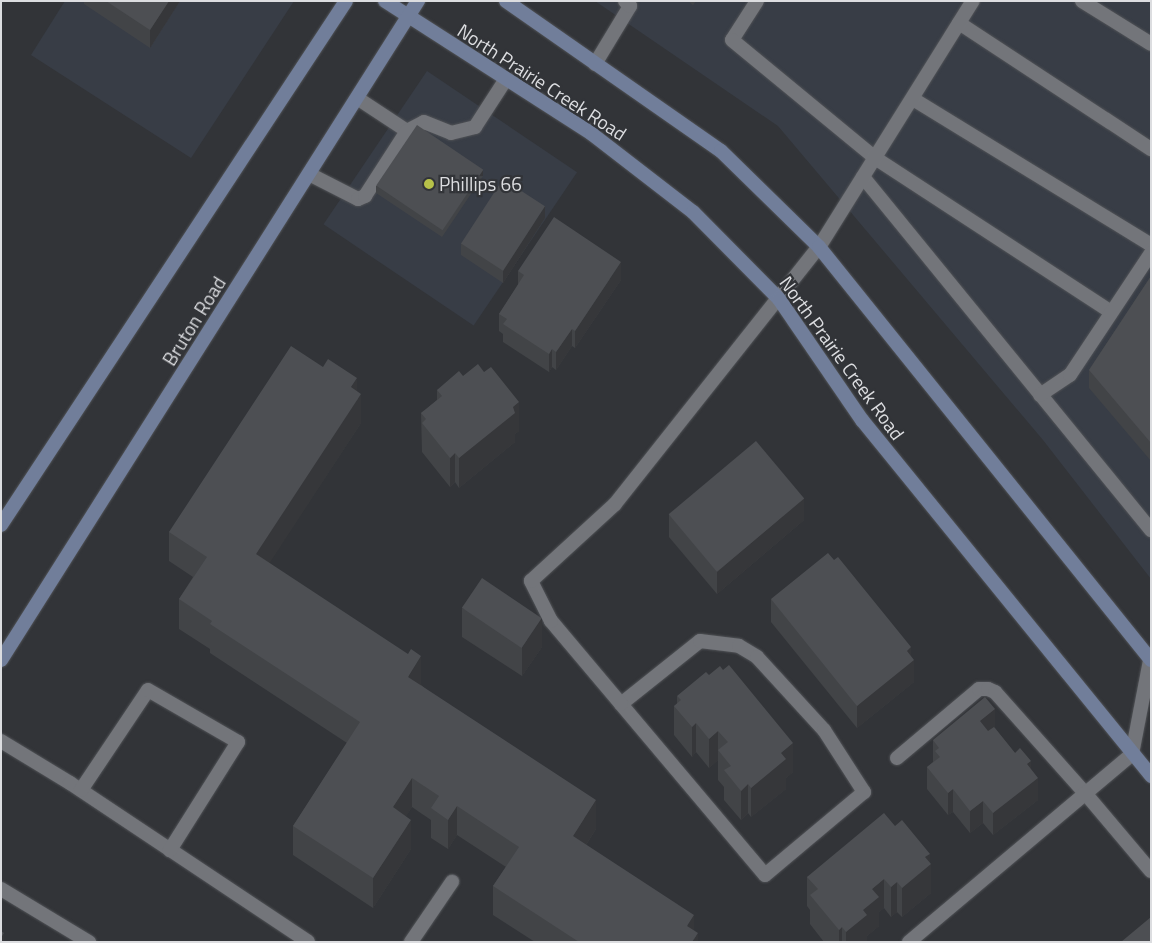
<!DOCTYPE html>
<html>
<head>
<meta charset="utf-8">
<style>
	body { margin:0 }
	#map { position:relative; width:1152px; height:943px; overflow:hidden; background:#323438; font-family:"Titillium Web",sans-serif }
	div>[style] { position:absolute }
	.built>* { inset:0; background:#383d46; transform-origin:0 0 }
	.roads { filter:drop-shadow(0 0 1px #505256) drop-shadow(0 0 1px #505256) }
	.service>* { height:14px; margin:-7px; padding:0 7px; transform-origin:7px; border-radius:7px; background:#73757a }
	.secondary>* { height:14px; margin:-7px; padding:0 7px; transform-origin:7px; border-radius:7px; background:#717e9a }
	.wall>* { inset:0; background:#424447 }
	.shaded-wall>* { inset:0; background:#36373a; transform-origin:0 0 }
	.building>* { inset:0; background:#4d4f53; transform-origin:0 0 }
	.dots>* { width:14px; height:14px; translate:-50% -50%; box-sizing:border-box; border:2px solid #323438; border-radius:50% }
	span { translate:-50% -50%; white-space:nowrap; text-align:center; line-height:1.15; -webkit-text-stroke:4.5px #323438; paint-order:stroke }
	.street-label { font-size:19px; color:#dcdde0 }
	.poi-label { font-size:19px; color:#dcdde0 }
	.left { translate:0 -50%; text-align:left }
	.frame { position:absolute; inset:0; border:2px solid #dcdde0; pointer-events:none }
</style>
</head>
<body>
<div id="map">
	<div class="built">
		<div style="clip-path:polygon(65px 1px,294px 1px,191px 158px,31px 55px)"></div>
		<div style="clip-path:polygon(595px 1px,1151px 1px,1151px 579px,1043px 440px,778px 126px)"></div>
		<div style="left:427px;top:71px;width:181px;height:185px;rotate:34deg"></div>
	</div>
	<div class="roads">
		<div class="service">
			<div style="left:757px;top:1px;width:46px;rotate:122.7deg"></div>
			<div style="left:732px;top:40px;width:185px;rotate:39.5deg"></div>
			<div style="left:875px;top:158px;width:282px;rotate:33.1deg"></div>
			<div style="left:1082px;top:1px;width:81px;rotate:31.9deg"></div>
			<div style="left:959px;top:23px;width:230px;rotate:33.3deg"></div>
			<div style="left:595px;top:64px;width:68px;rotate:-58.9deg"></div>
			<div style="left:630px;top:6px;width:7px;rotate:-135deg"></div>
			<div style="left:357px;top:98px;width:60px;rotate:33.4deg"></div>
			<div style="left:407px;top:131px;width:19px;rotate:-28deg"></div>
			<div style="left:424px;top:122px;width:29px;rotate:22deg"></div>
			<div style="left:451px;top:133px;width:25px;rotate:-14deg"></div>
			<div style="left:475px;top:127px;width:57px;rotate:-57.1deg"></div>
			<div style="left:913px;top:99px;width:279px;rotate:31.5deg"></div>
			<div style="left:309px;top:174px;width:55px;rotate:27deg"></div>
			<div style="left:358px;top:199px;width:8px;rotate:-23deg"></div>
			<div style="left:365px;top:196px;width:77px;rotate:-57.1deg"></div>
			<div style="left:863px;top:177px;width:456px;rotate:50.8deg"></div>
			<div style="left:1040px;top:395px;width:36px;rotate:-34deg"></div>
			<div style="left:1070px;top:375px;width:146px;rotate:-56.4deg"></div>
			<div style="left:621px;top:704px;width:101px;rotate:-38.6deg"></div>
			<div style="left:700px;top:641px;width:39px;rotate:7deg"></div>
			<div style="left:739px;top:646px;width:21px;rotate:31deg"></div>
			<div style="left:757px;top:657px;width:99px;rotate:47.5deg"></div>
			<div style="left:824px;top:730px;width:74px;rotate:57.2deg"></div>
			<div style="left:864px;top:792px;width:129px;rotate:140deg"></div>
			<div style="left:765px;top:875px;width:224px;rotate:-130.1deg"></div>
			<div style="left:621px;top:704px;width:109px;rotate:-130.1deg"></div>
			<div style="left:551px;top:621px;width:45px;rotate:-116.6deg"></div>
			<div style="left:531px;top:581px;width:114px;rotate:-42.5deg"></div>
			<div style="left:615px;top:504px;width:328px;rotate:-51.6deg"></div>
			<div style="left:819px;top:247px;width:290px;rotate:-58deg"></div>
			<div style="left:1px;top:741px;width:81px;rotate:31.3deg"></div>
			<div style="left:70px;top:783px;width:286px;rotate:33.7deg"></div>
			<div style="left:897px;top:758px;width:107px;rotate:-40.1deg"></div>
			<div style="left:979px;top:689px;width:9px"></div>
			<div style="left:988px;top:689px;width:8px;rotate:23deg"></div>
			<div style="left:995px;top:692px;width:135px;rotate:48.3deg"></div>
			<div style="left:1085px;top:793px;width:102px;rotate:49.8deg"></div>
			<div style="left:81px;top:790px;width:120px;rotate:-56.2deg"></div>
			<div style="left:148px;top:690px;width:104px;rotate:30deg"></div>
			<div style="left:238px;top:742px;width:128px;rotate:122.2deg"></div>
			<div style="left:1px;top:889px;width:103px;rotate:31.1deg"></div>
			<div style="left:411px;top:942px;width:73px;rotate:-55.7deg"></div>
			<div style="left:909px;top:942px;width:292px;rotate:-40.1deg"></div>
			<div style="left:1132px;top:754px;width:101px;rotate:-79.1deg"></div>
		</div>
		<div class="secondary">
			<div style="left:385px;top:1px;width:246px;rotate:32.7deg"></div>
			<div style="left:592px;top:134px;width:128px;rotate:37.7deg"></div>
			<div style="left:693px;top:212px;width:122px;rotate:45.3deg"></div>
			<div style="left:779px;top:299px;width:147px;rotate:55.6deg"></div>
			<div style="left:862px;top:420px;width:459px;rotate:50.9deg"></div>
			<div style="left:506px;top:1px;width:262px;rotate:34.9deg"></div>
			<div style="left:721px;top:151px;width:137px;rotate:44.4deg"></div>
			<div style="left:819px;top:247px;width:530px;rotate:51.21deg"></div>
			<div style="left:1px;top:525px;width:627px;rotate:-56.64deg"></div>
			<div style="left:1px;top:660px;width:780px;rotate:-57.68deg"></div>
		</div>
	</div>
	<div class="wall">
		<div style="clip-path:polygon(84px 1px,180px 1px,150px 48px,84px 4px)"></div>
		<div style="clip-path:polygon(688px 1px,696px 1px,693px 5px)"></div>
		<div style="clip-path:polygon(483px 176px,442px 237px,376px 193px,376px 186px)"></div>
		<div style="clip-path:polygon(545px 218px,503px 283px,461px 255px,461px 243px)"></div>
		<div style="clip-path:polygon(518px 271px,621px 280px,575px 348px,572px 346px,556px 370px,552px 367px,549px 372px,503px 342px,503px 334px,499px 331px,499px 314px,518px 285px)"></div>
		<div style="clip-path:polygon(1151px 276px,1151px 461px,1089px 388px,1089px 370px)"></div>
		<div style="clip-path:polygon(463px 376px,519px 431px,515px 434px,515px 442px,459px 488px,455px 482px,450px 487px,422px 452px,421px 413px,437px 400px,437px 390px)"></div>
		<div style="clip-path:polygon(357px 391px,361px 423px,269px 563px,421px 685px,596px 829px,586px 845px,694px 930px,698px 942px,535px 942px,493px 915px,493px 886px,506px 867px,457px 835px,448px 849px,431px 838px,431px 820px,412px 807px,406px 816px,411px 849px,373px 908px,293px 855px,293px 826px,347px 743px,210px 653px,210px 649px,179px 629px,179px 599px,193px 577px,169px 561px,169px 532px)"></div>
		<div style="clip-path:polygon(669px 515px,804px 520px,717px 594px,669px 537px)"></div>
		<div style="clip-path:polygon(771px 599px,911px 656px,914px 682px,857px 728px,771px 622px)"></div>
		<div style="clip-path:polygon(462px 608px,542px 647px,522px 676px,462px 637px)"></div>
		<div style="clip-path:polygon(677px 696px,793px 772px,786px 778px,786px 789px,751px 817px,748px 813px,741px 820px,724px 800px,724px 787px,718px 780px,718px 760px,709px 768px,696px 752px,692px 757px,674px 735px,674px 706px,677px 704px)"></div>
		<div style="clip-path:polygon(995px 728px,1015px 753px,1031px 769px,1038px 800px,993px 835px,983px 823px,970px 833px,953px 812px,948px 815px,927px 789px,927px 767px,933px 762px,933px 740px)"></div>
		<div style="clip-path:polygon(895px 826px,930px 862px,931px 893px,902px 917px,897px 912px,891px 917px,884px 908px,879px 912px,879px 926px,867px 936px,867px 942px,824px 942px,810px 924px,810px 910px,807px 906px,807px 877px)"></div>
	</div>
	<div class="shaded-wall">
		<div style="clip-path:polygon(169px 1px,180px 1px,150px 48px,150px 30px)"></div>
		<div style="left:483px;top:170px;width:6px;height:73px;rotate:90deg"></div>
		<div style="clip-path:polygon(545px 206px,545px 218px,503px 283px,503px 271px)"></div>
		<div style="clip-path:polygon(621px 262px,621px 280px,575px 348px,575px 331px)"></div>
		<div style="clip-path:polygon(572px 329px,572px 346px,556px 370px,556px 352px)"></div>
		<div style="clip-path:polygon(552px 349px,552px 367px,549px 372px,549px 354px)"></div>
		<div style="clip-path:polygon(357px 378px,357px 400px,361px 394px,361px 423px,256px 584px,256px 554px,351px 387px)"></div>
		<div style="clip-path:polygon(519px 402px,519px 431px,515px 434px,515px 442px,459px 488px,459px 458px,513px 407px)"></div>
		<div style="clip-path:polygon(455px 453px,455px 482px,450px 487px,450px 458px)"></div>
		<div style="clip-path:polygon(804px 498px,804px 520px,717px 594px,717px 572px)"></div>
		<div style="clip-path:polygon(542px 618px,542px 647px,522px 676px,522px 647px)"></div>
		<div style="clip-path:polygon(911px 647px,911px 662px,914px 660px,914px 682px,857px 728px,857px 706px,907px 651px)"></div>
		<div style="clip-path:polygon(421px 656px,421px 685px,408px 706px,408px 677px)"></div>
		<div style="clip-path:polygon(995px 709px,995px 731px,980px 743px,980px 721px)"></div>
		<div style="clip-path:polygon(696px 723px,696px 752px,692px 757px,692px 727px)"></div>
		<div style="clip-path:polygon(718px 731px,718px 760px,709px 768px,709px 739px)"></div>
		<div style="clip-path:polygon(793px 743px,793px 772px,786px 778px,786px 789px,751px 817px,751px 788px,781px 753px)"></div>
		<div style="clip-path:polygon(1031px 761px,1031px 783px,1038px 778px,1038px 800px,993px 835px,993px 813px,1027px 764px)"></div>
		<div style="clip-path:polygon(412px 778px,412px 807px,393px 837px,393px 807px)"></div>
		<div style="clip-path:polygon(748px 784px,748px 813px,741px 820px,741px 791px)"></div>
		<div style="clip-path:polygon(953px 789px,953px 812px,948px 815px,948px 793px)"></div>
		<div style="clip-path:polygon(596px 800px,596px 829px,573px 865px,573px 836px)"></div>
		<div style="clip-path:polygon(983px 801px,983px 823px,970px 833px,970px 811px)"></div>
		<div style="clip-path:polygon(457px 806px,457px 835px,448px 849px,448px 820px)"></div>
		<div style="clip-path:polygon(411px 820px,411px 849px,373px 908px,373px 878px)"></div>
		<div style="clip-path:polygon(930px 854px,930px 865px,931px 864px,931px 893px,902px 917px,902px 888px,925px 857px)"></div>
		<div style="clip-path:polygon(884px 879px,884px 908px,879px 912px,879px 926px,867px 936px,867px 942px,846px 942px,846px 932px,863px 910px,872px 889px)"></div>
		<div style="clip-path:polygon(897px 882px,897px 912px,891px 917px,891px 887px)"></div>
		<div style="clip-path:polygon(694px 915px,694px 939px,698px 933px,698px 942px,687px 942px,687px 926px)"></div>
		<div style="clip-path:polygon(842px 927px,842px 942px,839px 942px,839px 930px)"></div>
		<div style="clip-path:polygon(4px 933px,4px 942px,1px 942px,1px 938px)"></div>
	</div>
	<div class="building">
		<div style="clip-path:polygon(106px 1px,169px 1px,150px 30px)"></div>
		<div style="left:417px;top:125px;width:80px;height:73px;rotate:34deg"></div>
		<div style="left:503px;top:179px;width:50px;height:77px;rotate:33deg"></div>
		<div style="clip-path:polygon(554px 217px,621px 262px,575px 331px,572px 329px,556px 352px,552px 349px,549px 354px,503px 324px,507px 319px,499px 314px,524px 275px,518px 271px)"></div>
		<div style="clip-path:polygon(1151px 276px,1151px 443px,1089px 370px)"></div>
		<div style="clip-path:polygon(291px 346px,323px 367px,328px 359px,357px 378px,351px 387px,361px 394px,256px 554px,408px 654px,411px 649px,421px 656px,408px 677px,596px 800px,573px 836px,694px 915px,687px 926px,698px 933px,692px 942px,579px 942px,493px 886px,519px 847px,457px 806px,448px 820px,431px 808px,439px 796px,412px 778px,393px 807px,411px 820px,373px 878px,293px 826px,360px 722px,210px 624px,212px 621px,179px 599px,207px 557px,169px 532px)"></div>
		<div style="clip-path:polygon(478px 364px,484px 372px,491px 367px,519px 402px,513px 407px,515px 413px,459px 458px,455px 453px,450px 458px,422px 423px,426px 419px,421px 413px,442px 396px,437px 390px,459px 371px,463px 376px)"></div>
		<div style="left:756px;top:441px;width:75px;height:114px;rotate:50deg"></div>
		<div style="clip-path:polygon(828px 553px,834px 560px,838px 557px,911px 647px,907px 651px,914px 660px,857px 706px,771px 599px)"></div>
		<div style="left:482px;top:578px;width:72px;height:36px;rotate:34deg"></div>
		<div style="clip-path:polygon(729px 665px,793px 743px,781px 753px,786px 759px,751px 788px,748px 784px,741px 791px,724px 770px,731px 766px,718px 750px,728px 742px,718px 731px,709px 739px,696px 723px,692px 727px,674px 706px,681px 700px,677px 696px,706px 672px,709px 675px,720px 666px,723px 670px)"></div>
		<div style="clip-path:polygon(985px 697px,995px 709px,980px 721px,988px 731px,994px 727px,1015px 753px,1020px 748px,1031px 761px,1027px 764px,1038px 778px,993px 813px,983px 801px,970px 811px,953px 789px,948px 793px,927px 767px,940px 757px,935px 751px,939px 748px,933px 740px)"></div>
		<div style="clip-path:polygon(884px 813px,895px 826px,902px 820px,930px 854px,925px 857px,931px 864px,902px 888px,897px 882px,891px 887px,884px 879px,872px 889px,879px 897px,863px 910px,867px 915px,846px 932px,842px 927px,839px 930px,810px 895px,818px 889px,807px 877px)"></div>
		<div style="clip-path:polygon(1151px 917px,1151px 942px,1121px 942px)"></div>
		<div style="clip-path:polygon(1px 931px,4px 933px,1px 938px)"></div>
	</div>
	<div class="dots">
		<div style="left:429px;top:184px;background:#b6c149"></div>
	</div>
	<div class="street-label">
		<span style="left:542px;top:82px;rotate:33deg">North Prairie Creek Road</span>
		<span style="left:194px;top:321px;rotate:-58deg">Bruton Road</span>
		<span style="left:842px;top:358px;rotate:54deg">North Prairie Creek Road</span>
	</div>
	<div class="poi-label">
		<span class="left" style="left:439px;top:184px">Phillips 66</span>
	</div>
	<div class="frame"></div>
</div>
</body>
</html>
